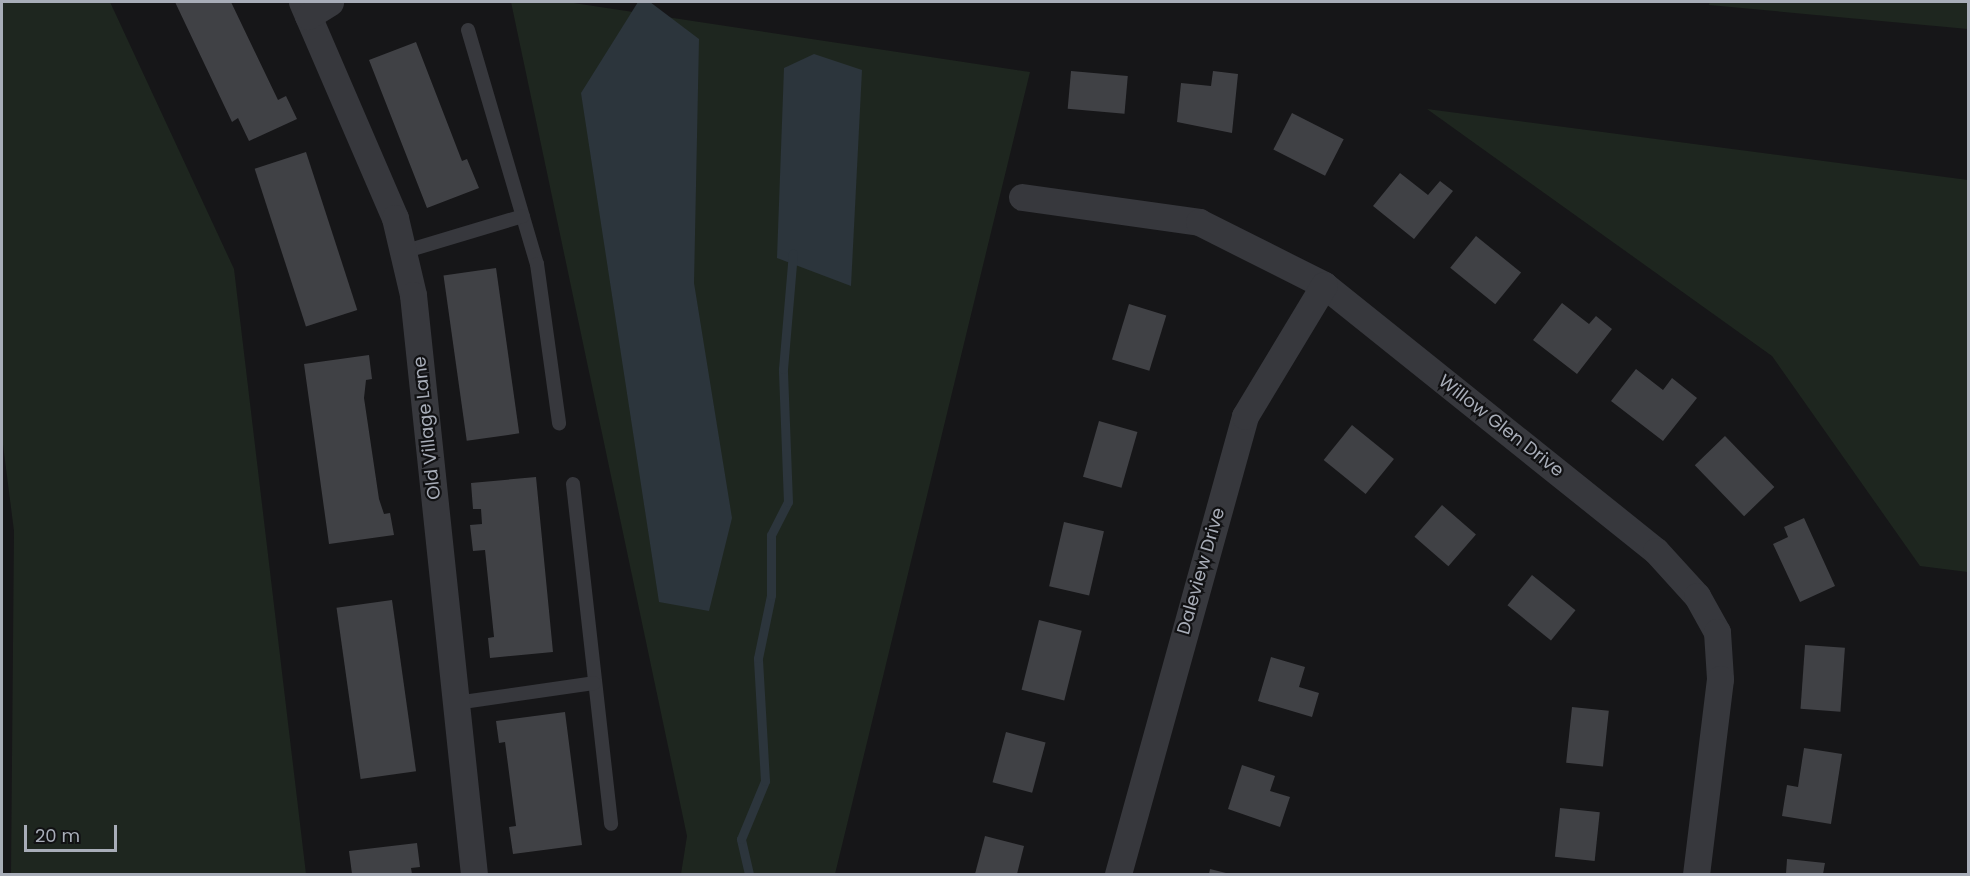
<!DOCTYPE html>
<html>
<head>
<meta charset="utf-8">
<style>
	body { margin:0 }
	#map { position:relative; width:1970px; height:876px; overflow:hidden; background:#161618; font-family:Poppins,sans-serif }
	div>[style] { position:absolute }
	.green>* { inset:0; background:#1e261f }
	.water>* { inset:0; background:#2c353c }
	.stream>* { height:9px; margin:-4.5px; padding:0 4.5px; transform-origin:4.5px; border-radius:4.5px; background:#2c353c }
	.building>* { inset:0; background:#404145; transform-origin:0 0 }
	.lane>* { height:14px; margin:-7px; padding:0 7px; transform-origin:7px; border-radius:7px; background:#37383d }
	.street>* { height:27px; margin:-13.5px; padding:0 13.5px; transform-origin:13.5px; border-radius:13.5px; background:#37383d }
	span { translate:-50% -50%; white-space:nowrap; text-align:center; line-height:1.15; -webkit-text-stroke:4.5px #111113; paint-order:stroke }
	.street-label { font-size:18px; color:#a8adb8 }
	.frame { position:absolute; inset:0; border:3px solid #a8adb8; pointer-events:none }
	.scale { position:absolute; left:24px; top:825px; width:93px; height:27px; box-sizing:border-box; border:3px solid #a8adb8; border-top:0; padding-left:8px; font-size:18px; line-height:21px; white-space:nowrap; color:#a8adb8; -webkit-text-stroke:4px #111113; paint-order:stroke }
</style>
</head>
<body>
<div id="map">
	<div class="green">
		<div style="clip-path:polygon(2px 2px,110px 2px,234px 269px,306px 874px,11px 874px,14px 531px,2px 437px)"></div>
		<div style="clip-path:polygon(511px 2px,567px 2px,1030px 72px,835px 874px,681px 874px,687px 836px)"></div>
		<div style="clip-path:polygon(1710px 2px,1968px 2px,1968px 29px,1709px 5px)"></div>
		<div style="clip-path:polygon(1427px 109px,1968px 180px,1968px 572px,1920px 566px,1772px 356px)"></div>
	</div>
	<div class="water">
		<div style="clip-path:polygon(638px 2px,650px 2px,699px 39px,694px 283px,732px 518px,709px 611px,659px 602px,581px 93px)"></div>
		<div style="clip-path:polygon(814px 54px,862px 70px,851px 286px,777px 258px,784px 68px)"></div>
	</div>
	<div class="stream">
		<div style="left:749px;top:874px;width:36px;rotate:-103deg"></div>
		<div style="left:741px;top:839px;width:63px;rotate:-67.5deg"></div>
		<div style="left:765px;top:781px;width:123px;rotate:-93.3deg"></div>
		<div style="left:758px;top:658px;width:64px;rotate:-78.3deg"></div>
		<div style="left:771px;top:595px;width:60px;rotate:-90deg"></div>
		<div style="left:771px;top:535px;width:37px;rotate:-63deg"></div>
		<div style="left:788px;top:502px;width:133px;rotate:-92.2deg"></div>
		<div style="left:783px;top:369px;width:116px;rotate:-85.1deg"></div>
	</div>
	<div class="building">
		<div style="clip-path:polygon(175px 2px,231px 2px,278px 100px,286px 96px,297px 119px,249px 141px,238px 118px,232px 122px)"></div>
		<div style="clip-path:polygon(416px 42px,462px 161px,467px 159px,479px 188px,427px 208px,369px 60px)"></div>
		<div style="left:1071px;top:71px;width:57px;height:38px;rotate:5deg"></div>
		<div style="clip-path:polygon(1213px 71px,1238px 74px,1232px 133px,1177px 122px,1181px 83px,1211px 86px)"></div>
		<div style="left:1292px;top:113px;width:58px;height:41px;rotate:27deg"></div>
		<div style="left:306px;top:152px;width:166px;height:54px;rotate:72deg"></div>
		<div style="clip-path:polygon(1400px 173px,1428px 195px,1440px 181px,1453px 191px,1414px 239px,1373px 206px)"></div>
		<div style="left:1476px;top:236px;width:58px;height:41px;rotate:39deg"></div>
		<div style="left:496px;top:268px;width:167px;height:53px;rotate:82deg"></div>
		<div style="clip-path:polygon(1562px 303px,1589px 324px,1596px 316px,1612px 329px,1577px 374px,1533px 340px)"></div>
		<div style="left:1129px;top:304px;width:39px;height:58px;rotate:17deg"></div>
		<div style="clip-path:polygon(369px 355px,372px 379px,366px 380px,364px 398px,379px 499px,384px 514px,390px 513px,394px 535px,329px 544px,304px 364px)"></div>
		<div style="clip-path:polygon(1636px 369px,1663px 390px,1672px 378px,1697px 398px,1663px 441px,1611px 401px)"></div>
		<div style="left:1099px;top:421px;width:40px;height:58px;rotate:16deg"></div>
		<div style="left:1352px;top:425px;width:54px;height:45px;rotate:39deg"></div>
		<div style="left:1725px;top:436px;width:71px;height:42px;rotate:46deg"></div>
		<div style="clip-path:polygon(536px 477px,553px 652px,490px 658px,488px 638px,494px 637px,485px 550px,473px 551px,470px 525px,482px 524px,481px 509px,473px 509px,471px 483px)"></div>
		<div style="left:1442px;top:505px;width:45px;height:42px;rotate:41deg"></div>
		<div style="clip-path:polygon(1804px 518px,1835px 586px,1800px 602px,1773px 544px,1788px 537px,1784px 527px)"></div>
		<div style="left:1064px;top:522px;width:41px;height:66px;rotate:13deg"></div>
		<div style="left:1532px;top:575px;width:56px;height:39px;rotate:39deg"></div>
		<div style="left:392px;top:600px;width:173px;height:56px;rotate:82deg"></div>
		<div style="left:1039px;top:620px;width:44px;height:72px;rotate:14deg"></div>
		<div style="left:1805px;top:645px;width:40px;height:64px;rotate:4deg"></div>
		<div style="clip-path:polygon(1271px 657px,1305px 667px,1299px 687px,1319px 693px,1312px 717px,1258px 701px)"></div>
		<div style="left:1572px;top:707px;width:37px;height:56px;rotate:6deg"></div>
		<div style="clip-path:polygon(565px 712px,582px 845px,513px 854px,509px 827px,516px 826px,505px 742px,499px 743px,496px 721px)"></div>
		<div style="left:1006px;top:732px;width:41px;height:52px;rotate:15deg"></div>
		<div style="clip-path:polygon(1804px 748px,1842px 754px,1831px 824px,1782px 816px,1787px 785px,1798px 787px)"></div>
		<div style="clip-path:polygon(1242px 765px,1275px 776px,1270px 791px,1290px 797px,1280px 827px,1228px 809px)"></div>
		<div style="left:1560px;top:808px;width:40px;height:49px;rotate:6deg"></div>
		<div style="clip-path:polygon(985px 836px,1024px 846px,1017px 874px,975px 874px)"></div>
		<div style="clip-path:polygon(417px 843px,420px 867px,411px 868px,412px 874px,352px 874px,349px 851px)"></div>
		<div style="clip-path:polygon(1787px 859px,1825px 863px,1823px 874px,1786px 874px)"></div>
		<div style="clip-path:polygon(1210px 869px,1230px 874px,1209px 874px)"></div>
	</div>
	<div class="lane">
		<div style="left:468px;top:30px;width:244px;rotate:73.6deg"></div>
		<div style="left:537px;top:264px;width:161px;rotate:82.1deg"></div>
		<div style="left:403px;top:252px;width:125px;rotate:-16.7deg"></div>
		<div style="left:573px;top:484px;width:342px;rotate:83.6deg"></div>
		<div style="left:456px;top:703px;width:139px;rotate:-8.2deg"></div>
	</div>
	<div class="street">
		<div style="left:302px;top:2px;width:235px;rotate:66.7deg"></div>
		<div style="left:395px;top:218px;width:79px;rotate:76.8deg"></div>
		<div style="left:413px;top:295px;width:582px;rotate:83.99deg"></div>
		<div style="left:308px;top:16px;width:26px;rotate:-32deg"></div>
		<div style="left:1022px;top:197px;width:179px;rotate:8deg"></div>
		<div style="left:1199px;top:222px;width:140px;rotate:26.7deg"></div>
		<div style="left:1324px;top:285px;width:425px;rotate:38.7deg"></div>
		<div style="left:1656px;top:551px;width:61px;rotate:47.7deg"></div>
		<div style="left:1697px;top:596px;width:41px;rotate:60.9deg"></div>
		<div style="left:1717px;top:632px;width:47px;rotate:86.3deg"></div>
		<div style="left:1720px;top:679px;width:196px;rotate:97deg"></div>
		<div style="left:1118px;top:874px;width:475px;rotate:-74.5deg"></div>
		<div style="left:1245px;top:416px;width:153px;rotate:-58.9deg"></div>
	</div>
	<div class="street-label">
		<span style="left:1501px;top:426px;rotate:38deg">Willow Glen Drive</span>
		<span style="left:427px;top:428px;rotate:-96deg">Old Village Lane</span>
		<span style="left:1201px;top:571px;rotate:-74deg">Daleview Drive</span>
	</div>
	<div class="frame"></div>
	<div class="scale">20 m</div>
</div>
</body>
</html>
